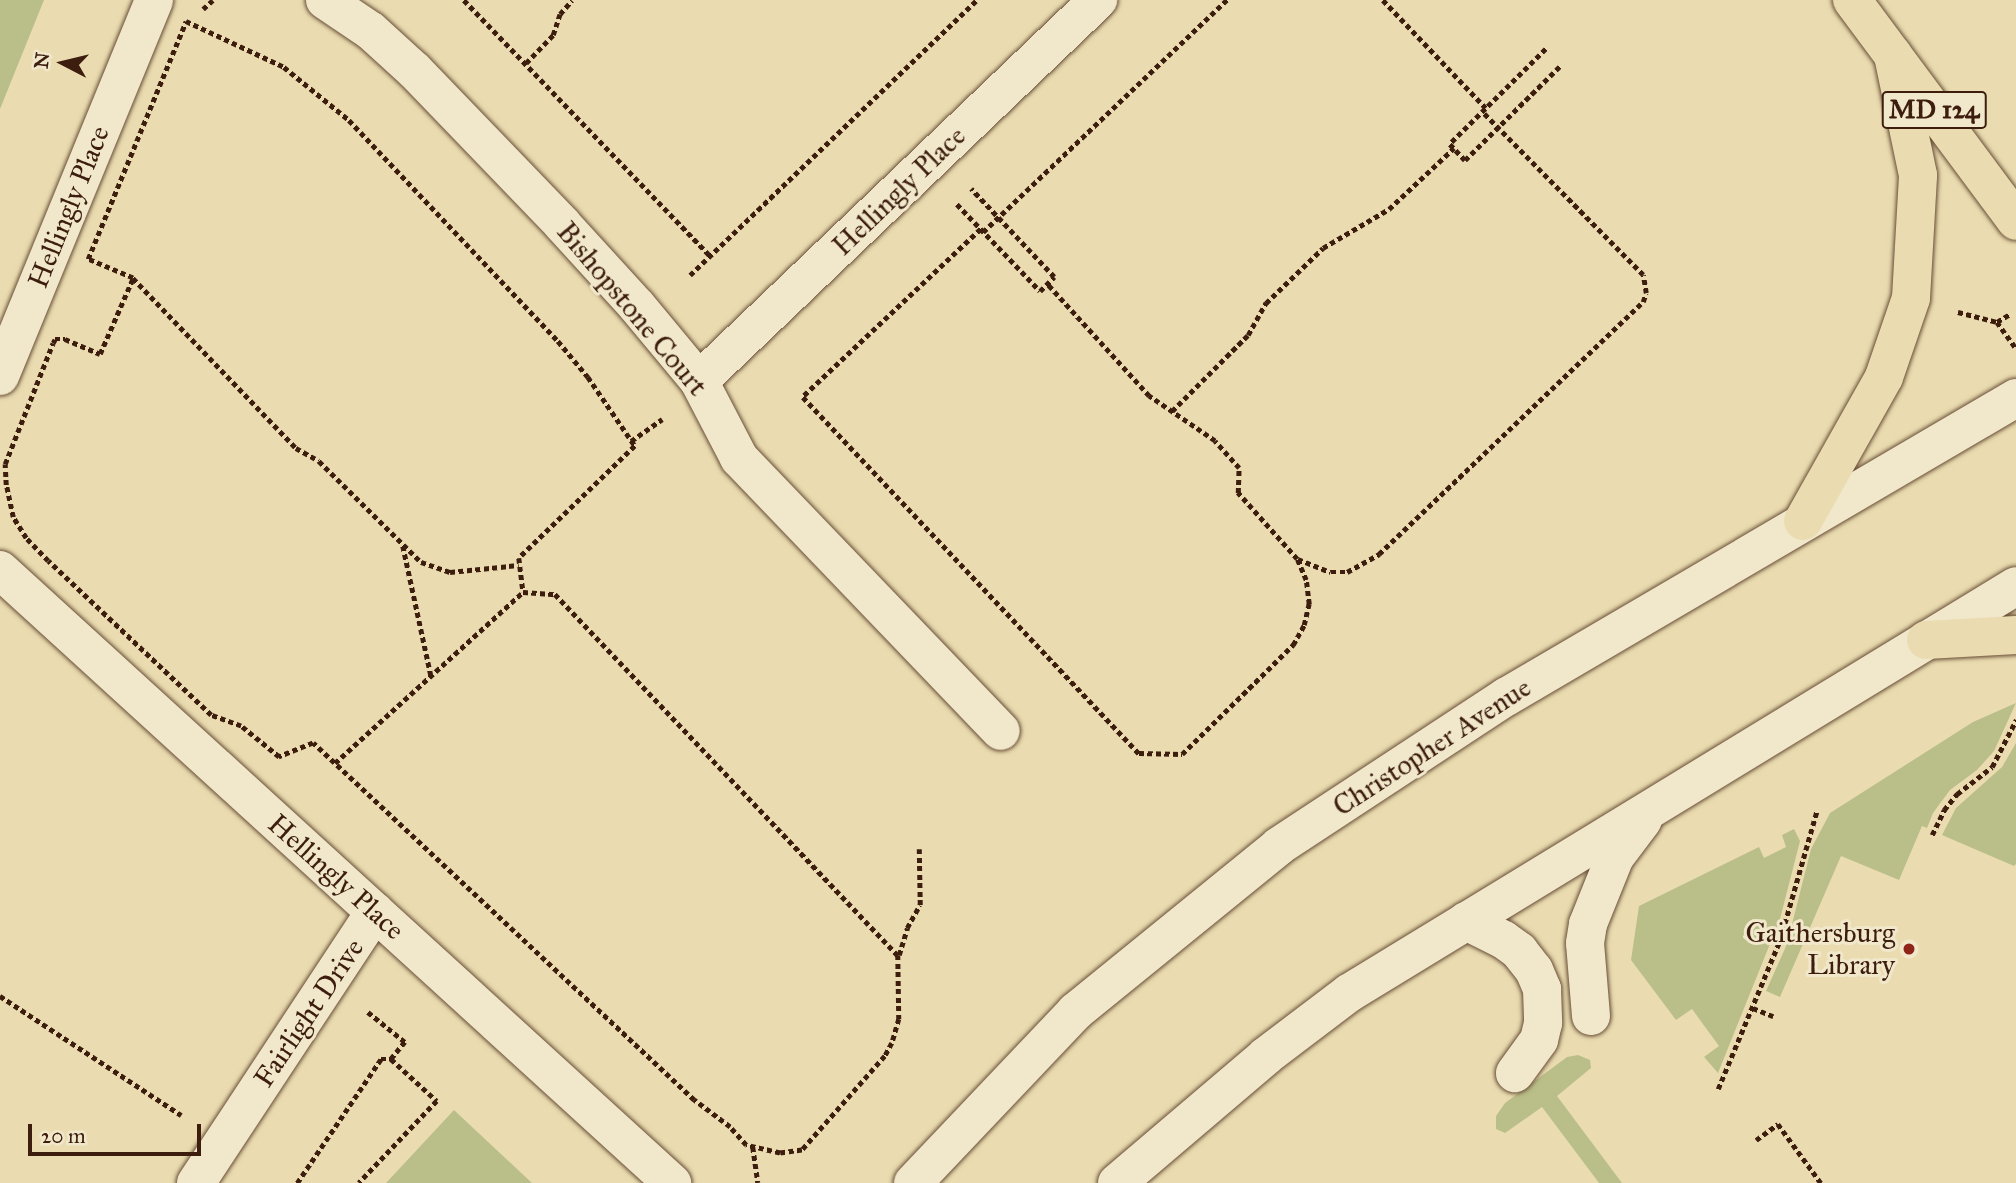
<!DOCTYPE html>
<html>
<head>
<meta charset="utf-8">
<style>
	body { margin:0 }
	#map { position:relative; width:2016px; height:1183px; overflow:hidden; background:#eadcb0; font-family:"IM FELL Great Primer",serif }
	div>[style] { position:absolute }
	.green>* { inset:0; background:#babf89 }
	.path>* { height:4.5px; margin-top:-2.25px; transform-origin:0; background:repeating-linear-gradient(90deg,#3c1d0e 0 5px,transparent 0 8.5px) }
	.roads { filter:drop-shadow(0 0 2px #684d36) drop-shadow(0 0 2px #684d36) }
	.minor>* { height:38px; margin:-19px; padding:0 19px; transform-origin:19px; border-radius:19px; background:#f1e8cc }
	.major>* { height:38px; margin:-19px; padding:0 19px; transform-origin:19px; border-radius:19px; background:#eadcb0 }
	.dots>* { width:19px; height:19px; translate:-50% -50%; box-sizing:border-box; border:4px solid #f1e8cc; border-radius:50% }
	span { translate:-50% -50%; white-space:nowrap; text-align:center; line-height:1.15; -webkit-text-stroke:6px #f1e8cc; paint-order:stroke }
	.shield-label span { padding:2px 5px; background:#f1e8cc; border:2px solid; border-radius:5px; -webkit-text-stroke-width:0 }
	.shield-label { font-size:26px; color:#3c1d0e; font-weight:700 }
	.street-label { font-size:28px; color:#3c1d0e }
	.poi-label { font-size:28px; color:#3c1d0e }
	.right { translate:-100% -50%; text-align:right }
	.north { position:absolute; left:28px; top:28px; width:70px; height:70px; -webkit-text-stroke:5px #f1e8cc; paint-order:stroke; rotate:277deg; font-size:19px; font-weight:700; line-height:28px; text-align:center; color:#3c1d0e }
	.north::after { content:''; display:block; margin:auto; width:24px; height:32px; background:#3c1d0e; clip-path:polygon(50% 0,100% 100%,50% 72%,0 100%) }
	.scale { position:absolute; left:28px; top:1124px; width:173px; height:32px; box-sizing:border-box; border:4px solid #3c1d0e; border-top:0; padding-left:9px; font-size:21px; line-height:24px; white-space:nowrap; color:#3c1d0e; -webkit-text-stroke:5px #f1e8cc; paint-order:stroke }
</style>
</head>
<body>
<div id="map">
	<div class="green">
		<div style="clip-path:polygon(0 0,44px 0,0 109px)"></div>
		<div style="clip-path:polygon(2016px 703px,1994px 751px,1977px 770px,1950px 790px,1933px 813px,1927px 828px,1922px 826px,1899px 880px,1841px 856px,1780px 997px,1766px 991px,1787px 944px,1811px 849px,1830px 813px,1973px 722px)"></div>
		<div style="clip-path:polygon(2016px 743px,2016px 864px,2014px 866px,1942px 835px,1956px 808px,2002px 767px)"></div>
		<div style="clip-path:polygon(1794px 829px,1800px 841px,1780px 919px,1718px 1073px,1704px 1057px,1719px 1046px,1692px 1009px,1676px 1020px,1631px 960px,1639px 906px,1759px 847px,1764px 858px,1786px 847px,1782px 835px)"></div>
		<div style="clip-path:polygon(1578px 1055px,1590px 1060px,1591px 1068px,1557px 1096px,1622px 1183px,1599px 1183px,1542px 1107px,1505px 1133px,1496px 1129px,1496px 1116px,1505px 1103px,1567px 1057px)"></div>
		<div style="clip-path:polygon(454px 1110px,532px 1183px,386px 1183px)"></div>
	</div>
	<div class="path">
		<div style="left:464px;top:0;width:355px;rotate:46.1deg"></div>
		<div style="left:1383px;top:0;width:149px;rotate:46.4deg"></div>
		<div style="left:203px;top:9px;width:13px;rotate:-42deg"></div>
		<div style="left:186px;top:21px;width:108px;rotate:25.1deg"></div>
		<div style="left:284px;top:67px;width:84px;rotate:39.2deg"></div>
		<div style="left:349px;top:120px;width:304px;rotate:46.6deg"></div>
		<div style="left:558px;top:341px;width:47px;rotate:50.2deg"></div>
		<div style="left:588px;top:377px;width:83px;rotate:55.7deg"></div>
		<div style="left:635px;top:446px;width:161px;rotate:136deg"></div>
		<div style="left:519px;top:558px;width:34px;rotate:83deg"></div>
		<div style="left:523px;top:592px;width:32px;rotate:4deg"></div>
		<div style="left:555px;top:594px;width:498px;rotate:46.5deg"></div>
		<div style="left:898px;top:955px;width:64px;rotate:89.1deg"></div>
		<div style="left:899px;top:1019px;width:25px;rotate:106deg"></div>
		<div style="left:892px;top:1043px;width:15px;rotate:118deg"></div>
		<div style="left:885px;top:1056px;width:125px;rotate:131.4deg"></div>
		<div style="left:802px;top:1150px;width:22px;rotate:172deg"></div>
		<div style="left:780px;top:1153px;width:35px;rotate:-167deg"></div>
		<div style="left:746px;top:1145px;width:24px;rotate:-132deg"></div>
		<div style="left:730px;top:1127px;width:45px;rotate:-143.1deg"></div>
		<div style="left:694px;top:1100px;width:522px;rotate:-136.86deg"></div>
		<div style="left:313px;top:743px;width:37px;rotate:158deg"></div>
		<div style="left:279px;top:757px;width:49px;rotate:-140.8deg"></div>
		<div style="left:241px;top:726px;width:32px;rotate:-160deg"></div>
		<div style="left:211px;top:715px;width:224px;rotate:-136.6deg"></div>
		<div style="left:48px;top:561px;width:32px;rotate:-134deg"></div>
		<div style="left:26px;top:538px;width:25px;rotate:-122deg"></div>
		<div style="left:13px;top:517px;width:33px;rotate:-102deg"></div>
		<div style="left:6px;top:485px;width:21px;rotate:-93deg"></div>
		<div style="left:5px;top:464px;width:130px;rotate:-68.4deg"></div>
		<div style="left:53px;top:343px;width:4px;rotate:-63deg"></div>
		<div style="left:55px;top:339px;width:10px"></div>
		<div style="left:65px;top:339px;width:38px;rotate:23deg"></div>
		<div style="left:100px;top:354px;width:83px;rotate:-66.5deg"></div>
		<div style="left:133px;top:278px;width:49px;rotate:-157.1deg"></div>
		<div style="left:88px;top:259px;width:257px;rotate:-67.6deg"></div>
		<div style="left:1546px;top:49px;width:135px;rotate:135.3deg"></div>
		<div style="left:1450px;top:144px;width:22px;rotate:47deg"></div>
		<div style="left:1465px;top:160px;width:135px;rotate:-44.7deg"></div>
		<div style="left:526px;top:63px;width:39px;rotate:-46deg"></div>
		<div style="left:553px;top:35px;width:22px;rotate:-72deg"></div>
		<div style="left:560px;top:14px;width:18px;rotate:-49deg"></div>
		<div style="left:957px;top:204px;width:120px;rotate:46.3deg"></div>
		<div style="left:1040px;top:291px;width:20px;rotate:-45deg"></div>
		<div style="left:1054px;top:277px;width:121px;rotate:-133.3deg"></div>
		<div style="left:981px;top:229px;width:245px;rotate:136.7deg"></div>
		<div style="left:803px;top:397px;width:490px;rotate:46.7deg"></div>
		<div style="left:1139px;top:753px;width:43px;rotate:1.3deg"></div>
		<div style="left:1182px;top:754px;width:156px;rotate:-44.5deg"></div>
		<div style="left:1293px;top:645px;width:23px;rotate:-61deg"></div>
		<div style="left:1304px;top:625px;width:22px;rotate:-77deg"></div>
		<div style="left:1309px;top:604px;width:24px;rotate:-97deg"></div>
		<div style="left:1306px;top:580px;width:23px;rotate:-113deg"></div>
		<div style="left:1297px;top:559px;width:89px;rotate:-131.8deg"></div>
		<div style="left:1238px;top:493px;width:25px;rotate:-88deg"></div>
		<div style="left:1239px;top:468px;width:36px;rotate:-132deg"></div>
		<div style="left:1215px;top:441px;width:80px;rotate:-145.7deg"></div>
		<div style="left:1149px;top:396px;width:151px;rotate:-132.3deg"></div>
		<div style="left:983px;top:232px;width:337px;rotate:-43.6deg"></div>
		<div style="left:690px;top:275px;width:397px;rotate:-43.8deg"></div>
		<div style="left:133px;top:278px;width:236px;rotate:46.2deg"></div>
		<div style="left:296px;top:448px;width:26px;rotate:29deg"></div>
		<div style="left:319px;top:461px;width:144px;rotate:44.7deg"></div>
		<div style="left:421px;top:562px;width:31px;rotate:19deg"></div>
		<div style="left:450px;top:572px;width:69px;rotate:-5.8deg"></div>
		<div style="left:1958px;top:312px;width:40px;rotate:14.4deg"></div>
		<div style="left:1997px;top:322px;width:31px;rotate:54deg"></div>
		<div style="left:1997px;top:322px;width:15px;rotate:-32deg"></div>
		<div style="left:1172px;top:411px;width:107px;rotate:-45deg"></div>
		<div style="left:1248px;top:335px;width:37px;rotate:-61deg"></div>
		<div style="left:1266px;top:303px;width:79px;rotate:-44deg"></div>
		<div style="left:1323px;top:248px;width:77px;rotate:-30.6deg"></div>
		<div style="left:1389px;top:209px;width:89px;rotate:-43.2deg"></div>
		<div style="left:631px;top:441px;width:38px;rotate:-35deg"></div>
		<div style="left:403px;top:546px;width:132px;rotate:77.8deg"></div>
		<div style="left:1298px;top:559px;width:35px;rotate:22deg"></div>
		<div style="left:1331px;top:572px;width:16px"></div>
		<div style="left:1347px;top:572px;width:37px;rotate:-29deg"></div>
		<div style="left:1379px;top:554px;width:365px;rotate:-43.7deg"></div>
		<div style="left:1643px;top:302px;width:9px;rotate:-72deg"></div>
		<div style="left:1646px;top:293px;width:18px;rotate:-99deg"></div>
		<div style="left:1643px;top:275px;width:229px;rotate:-134.6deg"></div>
		<div style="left:335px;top:763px;width:254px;rotate:-42.3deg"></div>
		<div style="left:1932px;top:835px;width:28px;rotate:-64deg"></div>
		<div style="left:1944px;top:810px;width:21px;rotate:-51deg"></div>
		<div style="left:1957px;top:794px;width:44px;rotate:-37.6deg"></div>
		<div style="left:1992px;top:767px;width:53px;rotate:-62.9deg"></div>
		<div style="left:899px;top:955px;width:28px;rotate:-73deg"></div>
		<div style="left:907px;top:928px;width:26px;rotate:-61deg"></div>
		<div style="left:920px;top:905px;width:56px;rotate:-91deg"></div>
		<div style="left:0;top:996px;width:217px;rotate:33.3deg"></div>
		<div style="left:1753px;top:1008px;width:22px;rotate:22deg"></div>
		<div style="left:368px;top:1012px;width:48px;rotate:39deg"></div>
		<div style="left:405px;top:1042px;width:22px;rotate:129deg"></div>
		<div style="left:1718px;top:1089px;width:161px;rotate:-67.4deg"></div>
		<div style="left:1780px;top:940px;width:135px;rotate:-74.1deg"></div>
		<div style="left:1756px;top:1140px;width:27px;rotate:-36deg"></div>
		<div style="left:1778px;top:1124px;width:73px;rotate:53.9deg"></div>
		<div style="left:753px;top:1147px;width:36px;rotate:82deg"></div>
		<div style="left:297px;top:1183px;width:150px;rotate:-55.9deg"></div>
		<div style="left:381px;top:1059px;width:10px"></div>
		<div style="left:391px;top:1059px;width:62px;rotate:42.4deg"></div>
		<div style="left:437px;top:1101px;width:113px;rotate:133.6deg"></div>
	</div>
	<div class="roads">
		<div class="minor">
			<div style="left:325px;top:0;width:55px;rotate:34deg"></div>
			<div style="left:371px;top:31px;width:59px;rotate:42.3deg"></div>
			<div style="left:415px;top:71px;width:212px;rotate:46.1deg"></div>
			<div style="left:562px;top:224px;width:110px;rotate:47.6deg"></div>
			<div style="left:636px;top:305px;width:99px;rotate:50.3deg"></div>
			<div style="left:699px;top:381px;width:87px;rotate:62.5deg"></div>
			<div style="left:739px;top:458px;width:378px;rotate:46.2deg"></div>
			<div style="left:0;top:376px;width:406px;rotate:-67.7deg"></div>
			<div style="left:699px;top:381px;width:552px;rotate:-43.68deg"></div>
			<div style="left:0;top:570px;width:910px;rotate:42.37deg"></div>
			<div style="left:1466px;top:921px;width:42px;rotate:26.6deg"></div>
			<div style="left:1504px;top:940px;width:19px;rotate:36deg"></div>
			<div style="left:1519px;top:951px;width:24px;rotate:52deg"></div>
			<div style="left:1534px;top:970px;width:21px;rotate:67deg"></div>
			<div style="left:1542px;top:989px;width:34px;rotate:88deg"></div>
			<div style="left:1543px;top:1023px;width:17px;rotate:103deg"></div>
			<div style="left:1539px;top:1040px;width:41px;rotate:126deg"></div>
			<div style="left:1591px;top:1016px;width:73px;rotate:-94.7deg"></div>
			<div style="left:1585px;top:943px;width:19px;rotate:-81deg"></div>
			<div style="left:1588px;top:924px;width:72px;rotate:-68.1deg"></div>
			<div style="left:1615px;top:857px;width:46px;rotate:-52.9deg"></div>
			<div style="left:196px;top:1183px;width:325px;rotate:-56.6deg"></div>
			<div style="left:913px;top:1183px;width:236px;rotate:-46.5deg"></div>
			<div style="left:1075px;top:1012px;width:263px;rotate:-39.1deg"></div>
			<div style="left:1279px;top:846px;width:272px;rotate:-33.3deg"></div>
			<div style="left:1506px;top:697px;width:591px;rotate:-30.38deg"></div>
			<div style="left:1117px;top:1183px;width:196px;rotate:-40.4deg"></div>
			<div style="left:1266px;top:1056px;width:104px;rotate:-37.2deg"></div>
			<div style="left:1349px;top:993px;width:781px;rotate:-31.39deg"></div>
		</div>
		<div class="major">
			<div style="left:1852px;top:0;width:275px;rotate:53.4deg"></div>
			<div style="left:1803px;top:521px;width:165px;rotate:-60.6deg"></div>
			<div style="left:1884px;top:377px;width:83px;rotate:-71.1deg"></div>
			<div style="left:1911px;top:298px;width:123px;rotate:-86.7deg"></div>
			<div style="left:1918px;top:175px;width:123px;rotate:-101.8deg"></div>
			<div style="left:1926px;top:640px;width:90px;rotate:-3.2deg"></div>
		</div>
	</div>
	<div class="dots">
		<div style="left:1909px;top:949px;background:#8f2418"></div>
	</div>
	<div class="shield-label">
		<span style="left:1934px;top:110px">MD 124</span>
	</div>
	<div class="street-label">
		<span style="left:899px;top:191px;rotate:-44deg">Hellingly Place</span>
		<span style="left:69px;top:207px;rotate:-68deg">Hellingly Place</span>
		<span style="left:632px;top:309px;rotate:50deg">Bishopstone Court</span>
		<span style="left:1432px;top:747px;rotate:-33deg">Christopher Avenue</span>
		<span style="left:336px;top:877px;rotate:42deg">Hellingly Place</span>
		<span style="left:309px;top:1013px;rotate:-56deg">Fairlight Drive</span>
	</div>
	<div class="poi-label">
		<span class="right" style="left:1895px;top:949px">Gaithersburg<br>Library</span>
	</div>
	<div class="north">N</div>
	<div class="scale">20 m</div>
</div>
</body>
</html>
